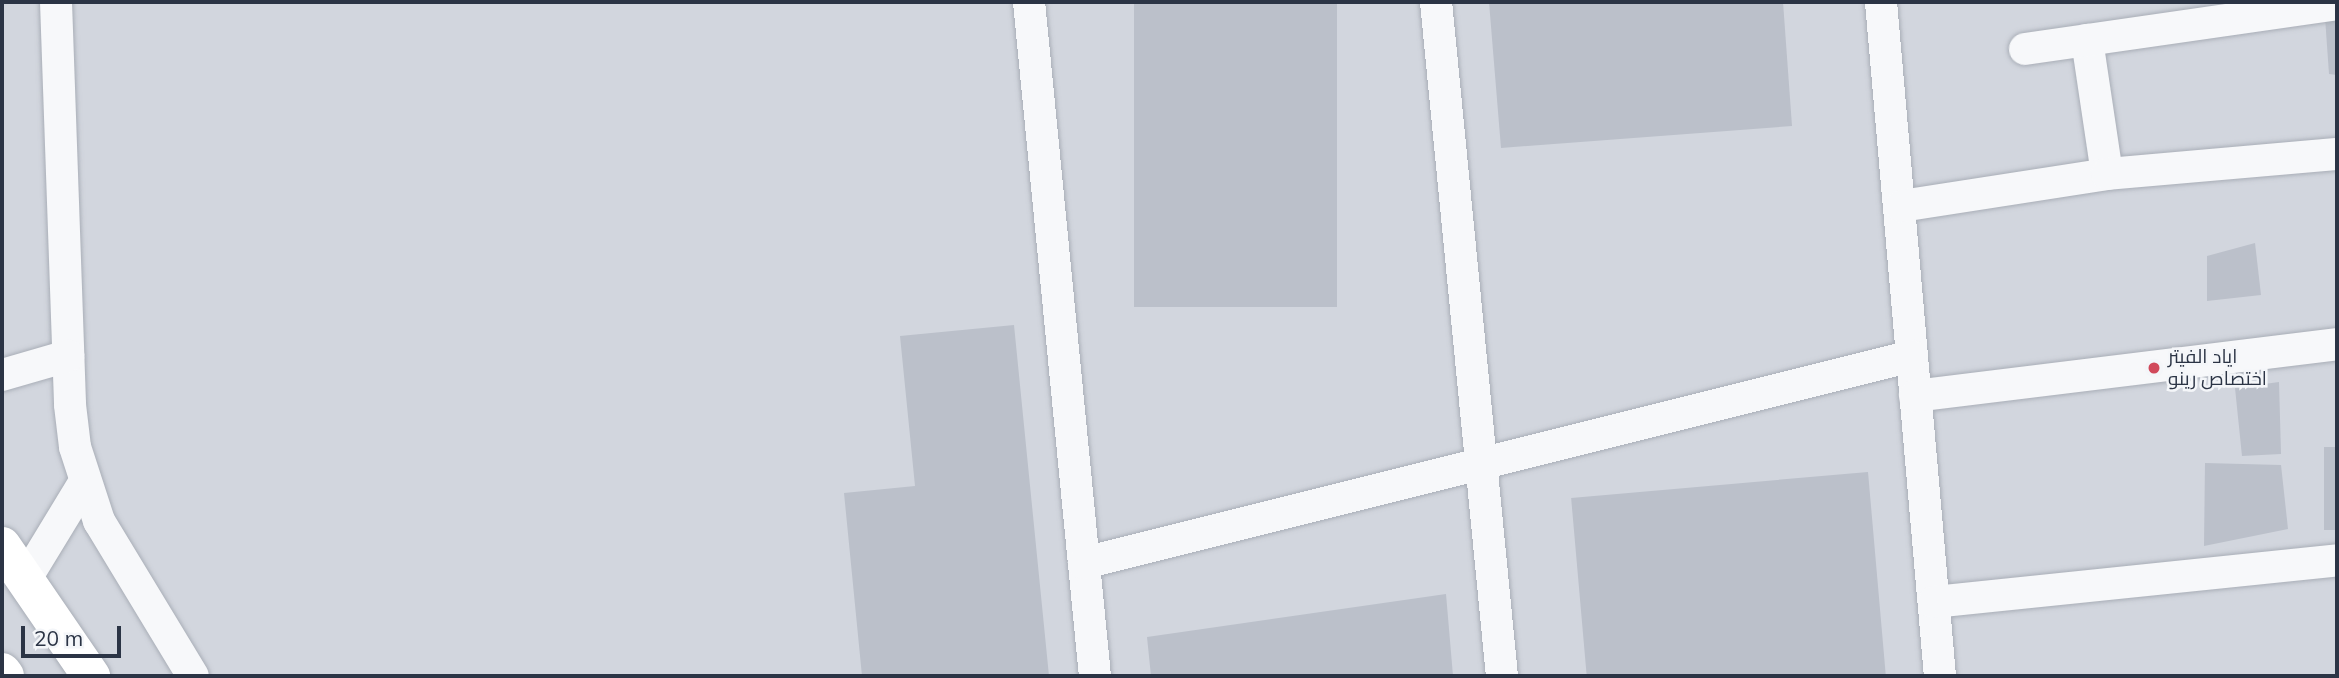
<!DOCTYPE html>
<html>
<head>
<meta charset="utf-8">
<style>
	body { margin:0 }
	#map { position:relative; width:2339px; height:678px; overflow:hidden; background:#e4e7ec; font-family:Mulish,Cairo,sans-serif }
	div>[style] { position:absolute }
	.built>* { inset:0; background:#d2d6de; transform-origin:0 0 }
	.building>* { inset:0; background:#bbc0ca; transform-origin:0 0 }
	.roads { filter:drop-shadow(0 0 2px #a9aeb7) drop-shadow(0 0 2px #a9aeb7) }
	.street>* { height:32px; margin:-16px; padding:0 16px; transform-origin:16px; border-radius:16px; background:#f7f8fa }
	.secondary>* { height:38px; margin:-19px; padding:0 19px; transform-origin:19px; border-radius:19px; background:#fff }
	.dots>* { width:19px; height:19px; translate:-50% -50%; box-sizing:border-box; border:4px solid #f4f6f9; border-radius:50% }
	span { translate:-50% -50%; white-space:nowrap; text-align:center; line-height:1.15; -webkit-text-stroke:5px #f4f6f9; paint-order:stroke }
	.poi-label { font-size:19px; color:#2b3445 }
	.left { translate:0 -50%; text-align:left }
	.frame { position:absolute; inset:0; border:4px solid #2b3445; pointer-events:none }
	.scale { position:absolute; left:21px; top:626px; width:100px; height:32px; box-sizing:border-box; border:4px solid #2b3445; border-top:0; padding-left:9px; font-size:21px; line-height:24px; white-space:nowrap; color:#2b3445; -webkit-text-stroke:5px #f4f6f9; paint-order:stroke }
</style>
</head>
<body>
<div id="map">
	<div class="built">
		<div style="left:2px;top:2px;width:2335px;height:674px"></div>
	</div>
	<div class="building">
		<div style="left:1134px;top:2px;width:203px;height:305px"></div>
		<div style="clip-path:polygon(1489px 2px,1783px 2px,1792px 126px,1501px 148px)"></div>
		<div style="clip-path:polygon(2337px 14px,2337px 75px,2329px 74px,2325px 17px)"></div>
		<div style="clip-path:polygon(2255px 243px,2261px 295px,2207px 301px,2207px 256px)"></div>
		<div style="clip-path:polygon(1014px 325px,1049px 676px,862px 676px,844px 493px,915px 486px,900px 336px)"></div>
		<div style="clip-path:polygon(2279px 382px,2281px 454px,2242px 456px,2235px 388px)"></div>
		<div style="left:2337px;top:447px;width:83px;height:13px;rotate:90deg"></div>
		<div style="clip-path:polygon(2205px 463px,2281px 465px,2288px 529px,2204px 546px)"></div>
		<div style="left:1868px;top:472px;width:205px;height:298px;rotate:85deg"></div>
		<div style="clip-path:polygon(1446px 594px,1453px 676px,1151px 676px,1147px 637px)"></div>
	</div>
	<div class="roads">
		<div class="street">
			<div style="left:56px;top:2px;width:403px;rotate:88deg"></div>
			<div style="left:70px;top:405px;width:42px;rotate:83.2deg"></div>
			<div style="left:75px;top:447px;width:78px;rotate:72deg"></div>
			<div style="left:99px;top:521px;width:181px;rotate:58.8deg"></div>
			<div style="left:1029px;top:2px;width:677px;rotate:84.41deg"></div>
			<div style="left:1436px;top:2px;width:677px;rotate:84.41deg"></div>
			<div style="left:1881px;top:2px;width:677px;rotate:85deg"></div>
			<div style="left:2087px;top:40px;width:135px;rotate:81.5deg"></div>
			<div style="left:2025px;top:49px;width:315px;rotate:-8.2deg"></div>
			<div style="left:1901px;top:206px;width:208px;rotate:-8.8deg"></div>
			<div style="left:2107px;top:174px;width:231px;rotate:-5deg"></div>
			<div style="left:2px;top:375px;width:69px;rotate:-16.1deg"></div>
			<div style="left:1915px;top:396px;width:425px;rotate:-7deg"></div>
			<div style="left:1084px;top:563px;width:853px;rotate:-14.04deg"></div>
			<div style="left:25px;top:580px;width:114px;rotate:-58.7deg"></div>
			<div style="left:1934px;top:602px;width:405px;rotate:-5.9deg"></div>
		</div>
		<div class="secondary">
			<div style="left:2px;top:546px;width:158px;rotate:55.6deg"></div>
			<div style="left:2px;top:672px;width:5px;rotate:53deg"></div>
		</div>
	</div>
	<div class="dots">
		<div style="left:2154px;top:368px;background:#d1495b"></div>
	</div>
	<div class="poi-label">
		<span class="left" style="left:2168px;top:368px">اياد الفيتر<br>اختصاص رينو</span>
	</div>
	<div class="frame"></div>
	<div class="scale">20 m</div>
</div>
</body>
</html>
